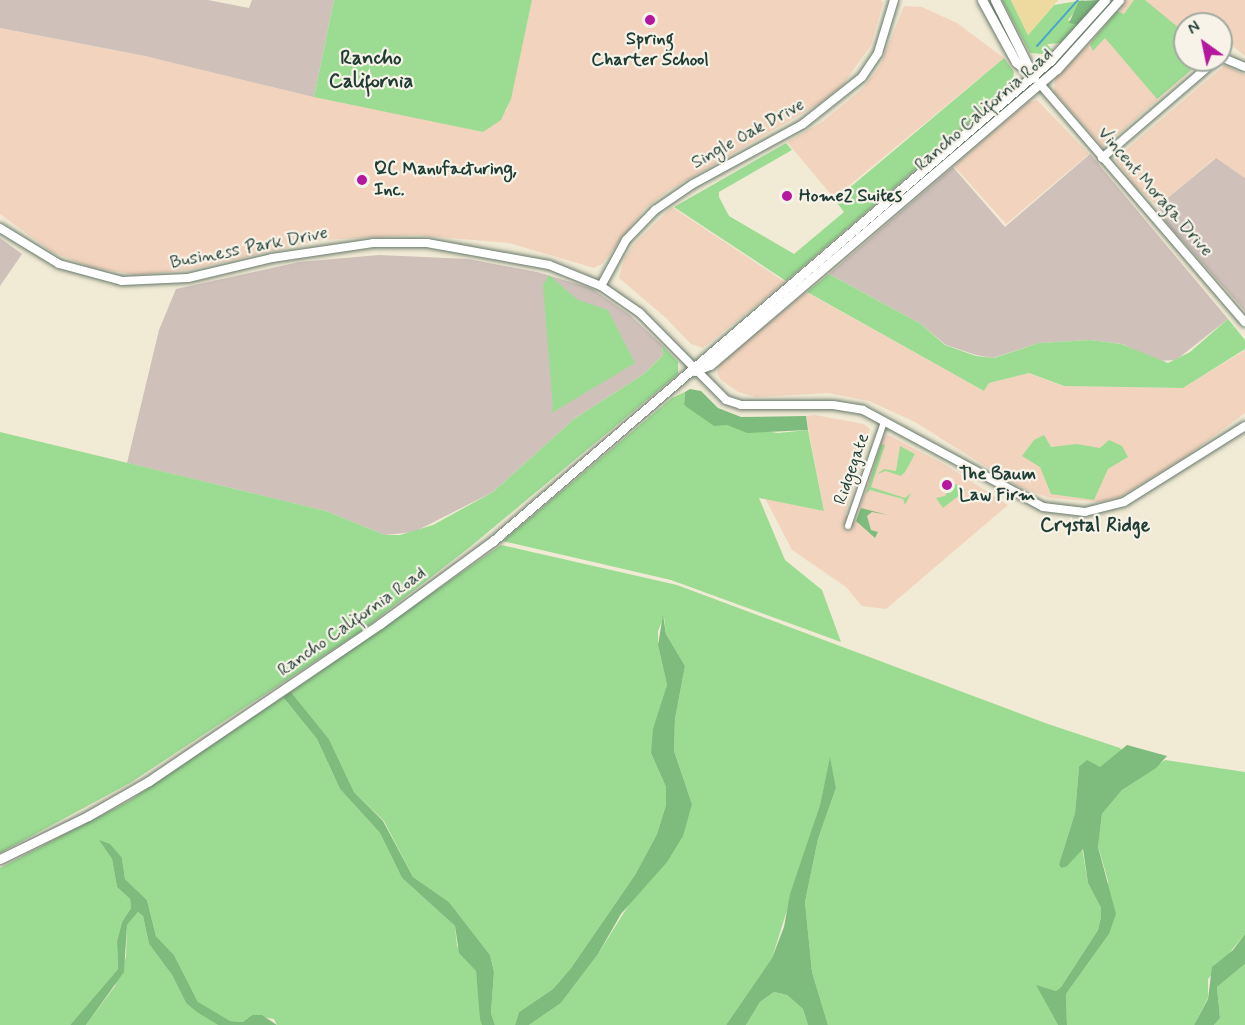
<!DOCTYPE html>
<html>
<head>
<meta charset="utf-8">
<style>
	body { margin:0 }
	#map { position:relative; width:1245px; height:1025px; overflow:hidden; background:#f1ead4; font-family:Mynerve,sans-serif }
	div>[style] { position:absolute }
	.built>* { inset:0; background:#f2d4be }
	.industrial>* { inset:0; background:#cfc0ba }
	.green>* { inset:0; background:#9cdc92 }
	.forest>* { inset:0; background:#7dbc7c }
	.sand>* { inset:0; background:#eeda9e }
	.stream>* { height:2px; margin:-1px; padding:0 1px; transform-origin:1px; border-radius:1px; background:#4ca6ca }
	.roads { filter:drop-shadow(0 0 2px #687a6c) drop-shadow(0 0 2px #687a6c) }
	.minor>* { height:6px; margin:-3px; padding:0 3px; transform-origin:3px; border-radius:3px; background:#fff }
	.tertiary>* { height:8px; margin:-4px; padding:0 4px; transform-origin:4px; border-radius:4px; background:#fff }
	.secondary>* { height:9px; margin:-4.5px; padding:0 4.5px; transform-origin:4.5px; border-radius:4.5px; background:#fff }
	.dots>* { width:16px; height:16px; translate:-50% -50%; box-sizing:border-box; border:3px solid #f7f3e8; border-radius:50% }
	span { translate:-50% -50%; white-space:nowrap; text-align:center; line-height:1.15; -webkit-text-stroke:4.5px #f7f3e8; paint-order:stroke }
	.poi-label { font-size:18px; color:#1f3d34; font-weight:700 }
	.left { translate:0 -50%; text-align:left }
	.street-label { font-size:18px; color:#1f3d34 }
	.neighbourhood-label { font-size:20px; color:#1f3d34; font-weight:700 }
	.north { position:absolute; left:1173px; top:12px; width:60px; height:60px; box-sizing:border-box; background:#f7f3e8; border:2px solid #a1aaa0; border-radius:50%; rotate:327deg; font-size:16px; font-weight:700; line-height:24px; text-align:center; color:#1f3d34 }
	.north::after { content:''; display:block; margin:auto; width:21px; height:27px; background:#b5179e; clip-path:polygon(50% 0,100% 100%,50% 72%,0 100%) }
</style>
</head>
<body>
<div id="map">
	<div class="built">
		<div style="clip-path:polygon(532px 0,881px 0,883px 3px,871px 45px,841px 87px,817px 105px,668px 191px,644px 209px,602px 264px,594px 268px,509px 243px,415px 235px,321px 240px,188px 270px,135px 275px,91px 267px,52px 252px,0 214px,0 28px,145px 56px,483px 132px,507px 110px)"></div>
		<div style="clip-path:polygon(1125px 0,1245px 0,1245px 56px,1230px 44px,1221px 44px,1221px 24px,1185px 24px,1185px 60px,1203px 60px,1103px 147px,1054px 92px,1055px 78px,1094px 39px)"></div>
		<div style="clip-path:polygon(904px 6px,922px 7px,957px 23px,1004px 58px,834px 198px,787px 142px,822px 122px,863px 88px,880px 66px)"></div>
		<div style="clip-path:polygon(1225px 65px,1245px 75px,1245px 178px,1215px 158px,1158px 206px,1136px 187px,1115px 159px)"></div>
		<div style="clip-path:polygon(1037px 100px,1089px 154px,1006px 224px,954px 166px,1027px 103px)"></div>
		<div style="clip-path:polygon(672px 207px,785px 282px,703px 348px,691px 344px,666px 318px,619px 278px,625px 257px,635px 243px)"></div>
		<div style="clip-path:polygon(806px 292px,984px 391px,989px 383px,1028px 373px,1063px 386px,1183px 388px,1245px 350px,1245px 413px,1187px 456px,1122px 496px,1100px 502px,1050px 498px,1017px 486px,915px 422px,869px 401px,828px 393px,756px 397px,738px 392px,721px 380px,717px 373px,720px 363px)"></div>
		<div style="clip-path:polygon(815px 415px,864px 424px,870px 429px,845px 515px,856px 521px,883px 438px,888px 435px,944px 464px,1008px 505px,886px 609px,862px 606px,846px 587px,792px 550px,765px 498px,824px 511px,806px 416px)"></div>
	</div>
	<div class="industrial">
		<div style="clip-path:polygon(0 0,208px 0,249px 8px,252px 0,334px 0,314px 97px,145px 56px,0 28px)"></div>
		<div style="clip-path:polygon(1090px 154px,1228px 319px,1176px 360px,1157px 361px,1122px 344px,1090px 340px,1039px 343px,993px 358px,976px 355px,946px 345px,921px 324px,829px 274px,953px 167px,1005px 227px)"></div>
		<div style="clip-path:polygon(1216px 158px,1245px 178px,1245px 311px,1166px 222px,1158px 206px)"></div>
		<div style="clip-path:polygon(0 238px,22px 254px,0 286px)"></div>
		<div style="clip-path:polygon(379px 255px,468px 259px,537px 272px,591px 288px,630px 315px,662px 345px,663px 355px,644px 374px,574px 419px,493px 492px,414px 532px,385px 535px,326px 511px,127px 463px,159px 330px,176px 289px,299px 262px)"></div>
	</div>
	<div class="green">
		<div style="clip-path:polygon(334px 0,532px 0,511px 99px,501px 120px,483px 132px,314px 97px)"></div>
		<div style="clip-path:polygon(1002px 0,1011px 0,1028px 35px,1054px 5px,1084px 0,1068px 20px,1079px 25px,1062px 43px,1047px 44px,1053px 51px,1043px 54px,1030px 53px)"></div>
		<div style="clip-path:polygon(1134px 0,1145px 0,1185px 33px,1185px 60px,1203px 60px,1157px 99px,1105px 38px,1093px 51px,1090px 44px,1117px 11px,1124px 14px)"></div>
		<div style="clip-path:polygon(1004px 58px,1014px 72px,1011px 87px,786px 281px,674px 207px,786px 143px,792px 150px,719px 192px,719px 197px,729px 216px,794px 254px,844px 212px,835px 200px)"></div>
		<div style="clip-path:polygon(829px 274px,921px 324px,945px 345px,976px 356px,994px 358px,1039px 343px,1090px 340px,1121px 344px,1168px 363px,1190px 352px,1228px 319px,1245px 340px,1245px 349px,1183px 388px,1064px 386px,1029px 373px,989px 383px,984px 391px,807px 292px)"></div>
		<div style="clip-path:polygon(549px 275px,578px 300px,608px 310px,635px 363px,550px 414px,553px 409px,543px 285px)"></div>
		<div style="clip-path:polygon(662px 345px,678px 362px,678px 374px,470px 547px,364px 629px,130px 783px,0 853px,0 432px,326px 511px,385px 535px,400px 535px,433px 525px,493px 492px,574px 419px,644px 374px,663px 355px)"></div>
		<div style="clip-path:polygon(685px 392px,684px 405px,727px 425px,778px 433px,808px 430px,824px 511px,759px 498px,785px 560px,822px 590px,841px 642px,671px 580px,503px 541px,672px 398px)"></div>
		<div style="clip-path:polygon(1044px 435px,1051px 447px,1077px 444px,1100px 448px,1109px 440px,1122px 446px,1128px 457px,1108px 469px,1094px 500px,1051px 494px,1040px 467px,1022px 456px,1034px 440px)"></div>
		<div style="clip-path:polygon(881px 444px,885px 445px,871px 487px,905px 498px,911px 493px,905px 505px,903px 499px,870px 490px,866px 494px)"></div>
		<div style="clip-path:polygon(900px 446px,915px 454px,905px 472px,901px 476px,886px 471px,877px 474px,884px 469px,896px 471px)"></div>
		<div style="clip-path:polygon(954px 483px,966px 490px,943px 508px,936px 498px,945px 496px)"></div>
		<div style="clip-path:polygon(501px 545px,677px 585px,1048px 724px,1120px 748px,1123px 751px,1100px 767px,1079px 767px,1075px 813px,1059px 864px,1082px 848px,1088px 883px,1101px 908px,1101px 917px,1098px 930px,1061px 987px,1056px 991px,1037px 986px,1058px 1025px,828px 1025px,812px 972px,805px 902px,818px 839px,836px 788px,830px 759px,820px 805px,772px 958px,726px 1025px,529px 1025px,561px 1003px,598px 954px,692px 804px,674px 751px,675px 719px,685px 666px,666px 634px,664px 617px,658px 631px,658px 645px,667px 685px,651px 753px,666px 787px,666px 805px,657px 834px,635px 875px,571px 968px,553px 989px,519px 1012px,515px 1025px,495px 1025px,491px 1013px,494px 972px,490px 955px,449px 902px,413px 877px,384px 821px,354px 792px,329px 739px,291px 692px)"></div>
		<div style="clip-path:polygon(283px 697px,317px 739px,340px 789px,380px 833px,402px 878px,455px 926px,457px 946px,476px 971px,482px 1025px,277px 1025px,274px 1019px,252px 1015px,243px 1022px,230px 1021px,207px 1011px,198px 1002px,174px 955px,156px 936px,147px 900px,125px 879px,122px 858px,100px 841px,112px 859px,117px 887px,130px 899px,131px 908px,122px 922px,117px 941px,118px 969px,70px 1025px,0 1025px,0 868px,129px 801px)"></div>
		<div style="clip-path:polygon(1165px 760px,1245px 772px,1245px 934px,1208px 979px,1208px 998px,1194px 1025px,1067px 1025px,1066px 994px,1109px 934px,1108px 881px,1098px 846px,1102px 814px,1122px 790px)"></div>
		<div style="clip-path:polygon(138px 912px,143px 916px,149px 944px,172px 975px,186px 1003px,218px 1025px,86px 1025px,115px 986px,126px 957px,127px 925px)"></div>
		<div style="clip-path:polygon(1245px 964px,1245px 1025px,1214px 1025px,1220px 1018px,1217px 987px)"></div>
		<div style="clip-path:polygon(774px 992px,787px 995px,803px 1009px,808px 1025px,746px 1025px,760px 1002px)"></div>
	</div>
	<div class="forest">
		<div style="clip-path:polygon(1100px 0,1079px 25px,1069px 23px,1079px 1px)"></div>
		<div style="clip-path:polygon(690px 389px,701px 391px,718px 408px,741px 417px,806px 416px,808px 430px,747px 433px,727px 425px,714px 426px,684px 405px,685px 392px)"></div>
		<div style="clip-path:polygon(861px 508px,888px 515px,872px 512px,867px 516px,871px 530px,878px 532px,875px 538px,856px 521px)"></div>
		<div style="clip-path:polygon(663px 615px,666px 634px,685px 666px,675px 719px,674px 751px,692px 804px,683px 836px,667px 862px,621px 914px,598px 954px,561px 1003px,529px 1025px,515px 1025px,519px 1012px,553px 989px,571px 968px,635px 875px,657px 834px,666px 805px,666px 787px,651px 753px,653px 729px,667px 685px,658px 645px)"></div>
		<div style="clip-path:polygon(291px 692px,329px 739px,354px 792px,383px 821px,413px 877px,449px 902px,490px 955px,494px 972px,491px 1013px,495px 1025px,482px 1025px,480px 1019px,476px 971px,459px 953px,455px 926px,402px 878px,380px 833px,340px 789px,317px 739px,283px 697px)"></div>
		<div style="clip-path:polygon(1127px 745px,1167px 756px,1156px 768px,1122px 790px,1102px 814px,1098px 847px,1116px 914px,1109px 934px,1066px 994px,1067px 1025px,1058px 1025px,1036px 985px,1056px 991px,1061px 987px,1098px 930px,1101px 917px,1101px 908px,1088px 883px,1083px 849px,1067px 866px,1061px 868px,1059px 864px,1075px 813px,1079px 767px,1087px 760px,1100px 767px)"></div>
		<div style="clip-path:polygon(830px 757px,836px 788px,818px 839px,805px 902px,812px 972px,828px 1025px,808px 1025px,803px 1009px,787px 995px,774px 992px,760px 1002px,746px 1025px,726px 1025px,772px 958px,784px 927px,790px 894px,820px 805px)"></div>
		<div style="clip-path:polygon(99px 840px,110px 844px,122px 858px,125px 879px,147px 900px,156px 936px,174px 955px,198px 1002px,230px 1021px,243px 1022px,252px 1015px,262px 1015px,277px 1025px,218px 1025px,197px 1012px,186px 1003px,172px 975px,149px 944px,143px 916px,138px 912px,127px 925px,124px 972px,86px 1025px,70px 1025px,118px 969px,117px 941px,122px 922px,131px 908px,130px 899px,117px 887px,112px 859px)"></div>
		<div style="clip-path:polygon(1245px 934px,1245px 964px,1217px 987px,1220px 1018px,1214px 1025px,1194px 1025px,1208px 999px,1212px 967px,1233px 950px)"></div>
	</div>
	<div class="sand">
		<div style="clip-path:polygon(1011px 0,1058px 0,1028px 35px)"></div>
	</div>
	<div class="stream">
		<div style="left:1037px;top:46px;width:62px;rotate:-48.3deg"></div>
	</div>
	<div class="roads">
		<div class="minor">
			<div style="left:848px;top:526px;width:110px;rotate:-70.9deg"></div>
		</div>
		<div class="tertiary">
			<div style="left:1221px;top:57px;width:26px;rotate:23deg"></div>
			<div style="left:1040px;top:84px;width:314px;rotate:49.3deg"></div>
			<div style="left:1102px;top:158px;width:150px;rotate:-40.7deg"></div>
			<div style="left:0;top:228px;width:69px;rotate:31.4deg"></div>
			<div style="left:59px;top:264px;width:65px;rotate:15.1deg"></div>
			<div style="left:122px;top:281px;width:66px;rotate:-2.6deg"></div>
			<div style="left:188px;top:278px;width:86px;rotate:-13.4deg"></div>
			<div style="left:272px;top:258px;width:102px;rotate:-8.4deg"></div>
			<div style="left:373px;top:243px;width:54px"></div>
			<div style="left:427px;top:243px;width:124px;rotate:10.2deg"></div>
			<div style="left:549px;top:265px;width:56px;rotate:22deg"></div>
			<div style="left:601px;top:286px;width:47px;rotate:34.7deg"></div>
			<div style="left:640px;top:313px;width:122px;rotate:45.3deg"></div>
			<div style="left:726px;top:400px;width:16px;rotate:18deg"></div>
			<div style="left:741px;top:405px;width:92px"></div>
			<div style="left:833px;top:405px;width:30px;rotate:9deg"></div>
			<div style="left:863px;top:410px;width:204px;rotate:28.3deg"></div>
			<div style="left:1043px;top:507px;width:42px;rotate:6.8deg"></div>
			<div style="left:1085px;top:512px;width:40px;rotate:-14.4deg"></div>
			<div style="left:1124px;top:502px;width:143px;rotate:-32.1deg"></div>
			<div style="left:601px;top:286px;width:52px;rotate:-61.5deg"></div>
			<div style="left:626px;top:240px;width:42px;rotate:-46deg"></div>
			<div style="left:655px;top:210px;width:46px;rotate:-34.4deg"></div>
			<div style="left:693px;top:184px;width:125px;rotate:-28.6deg"></div>
			<div style="left:803px;top:124px;width:75px;rotate:-38.5deg"></div>
			<div style="left:862px;top:77px;width:29px;rotate:-56deg"></div>
			<div style="left:878px;top:53px;width:55px;rotate:-73.2deg"></div>
		</div>
		<div class="secondary">
			<div style="left:982px;top:0;width:71px;rotate:61.3deg"></div>
			<div style="left:1016px;top:62px;width:22px;rotate:39deg"></div>
			<div style="left:995px;top:0;width:87px;rotate:63.4deg"></div>
			<div style="left:694px;top:371px;width:17px;rotate:-21deg"></div>
			<div style="left:710px;top:365px;width:456px;rotate:-40.5deg"></div>
			<div style="left:1057px;top:69px;width:93px;rotate:-48.1deg"></div>
			<div style="left:0;top:859px;width:98px;rotate:-26deg"></div>
			<div style="left:88px;top:816px;width:70px;rotate:-29.8deg"></div>
			<div style="left:149px;top:781px;width:279px;rotate:-34.2deg"></div>
			<div style="left:380px;top:624px;width:140px;rotate:-36.3deg"></div>
			<div style="left:493px;top:541px;width:737px;rotate:-40.76deg"></div>
			<div style="left:1051px;top:60px;width:81px;rotate:-48deg"></div>
		</div>
	</div>
	<div class="dots">
		<div style="left:650px;top:20px;background:#b5179e"></div>
		<div style="left:362px;top:180px;background:#b5179e"></div>
		<div style="left:787px;top:196px;background:#b5179e"></div>
		<div style="left:947px;top:485px;background:#b5179e"></div>
	</div>
	<div class="poi-label">
		<span style="left:650px;top:50px">Spring<br>Charter School</span>
		<span class="left" style="left:374px;top:180px">QC Manufacturing,<br>Inc.</span>
		<span class="left" style="left:799px;top:196px">Home2 Suites</span>
		<span class="left" style="left:959px;top:485px">The Baum<br>Law Firm</span>
	</div>
	<div class="street-label">
		<span style="left:984px;top:110px;rotate:-41deg">Rancho California Road</span>
		<span style="left:748px;top:134px;rotate:-29deg">Single Oak Drive</span>
		<span style="left:1155px;top:192px;rotate:49deg">Vincent Moraga Drive</span>
		<span style="left:249px;top:248px;rotate:-11deg">Business Park Drive</span>
		<span style="left:852px;top:469px;rotate:-71deg">Ridgegate</span>
		<span style="left:352px;top:622px;rotate:-35deg">Rancho California Road</span>
	</div>
	<div class="neighbourhood-label">
		<span style="left:371px;top:70px">Rancho<br>California</span>
		<span style="left:1095px;top:525px">Crystal Ridge</span>
	</div>
	<div class="north">N</div>
</div>
</body>
</html>
